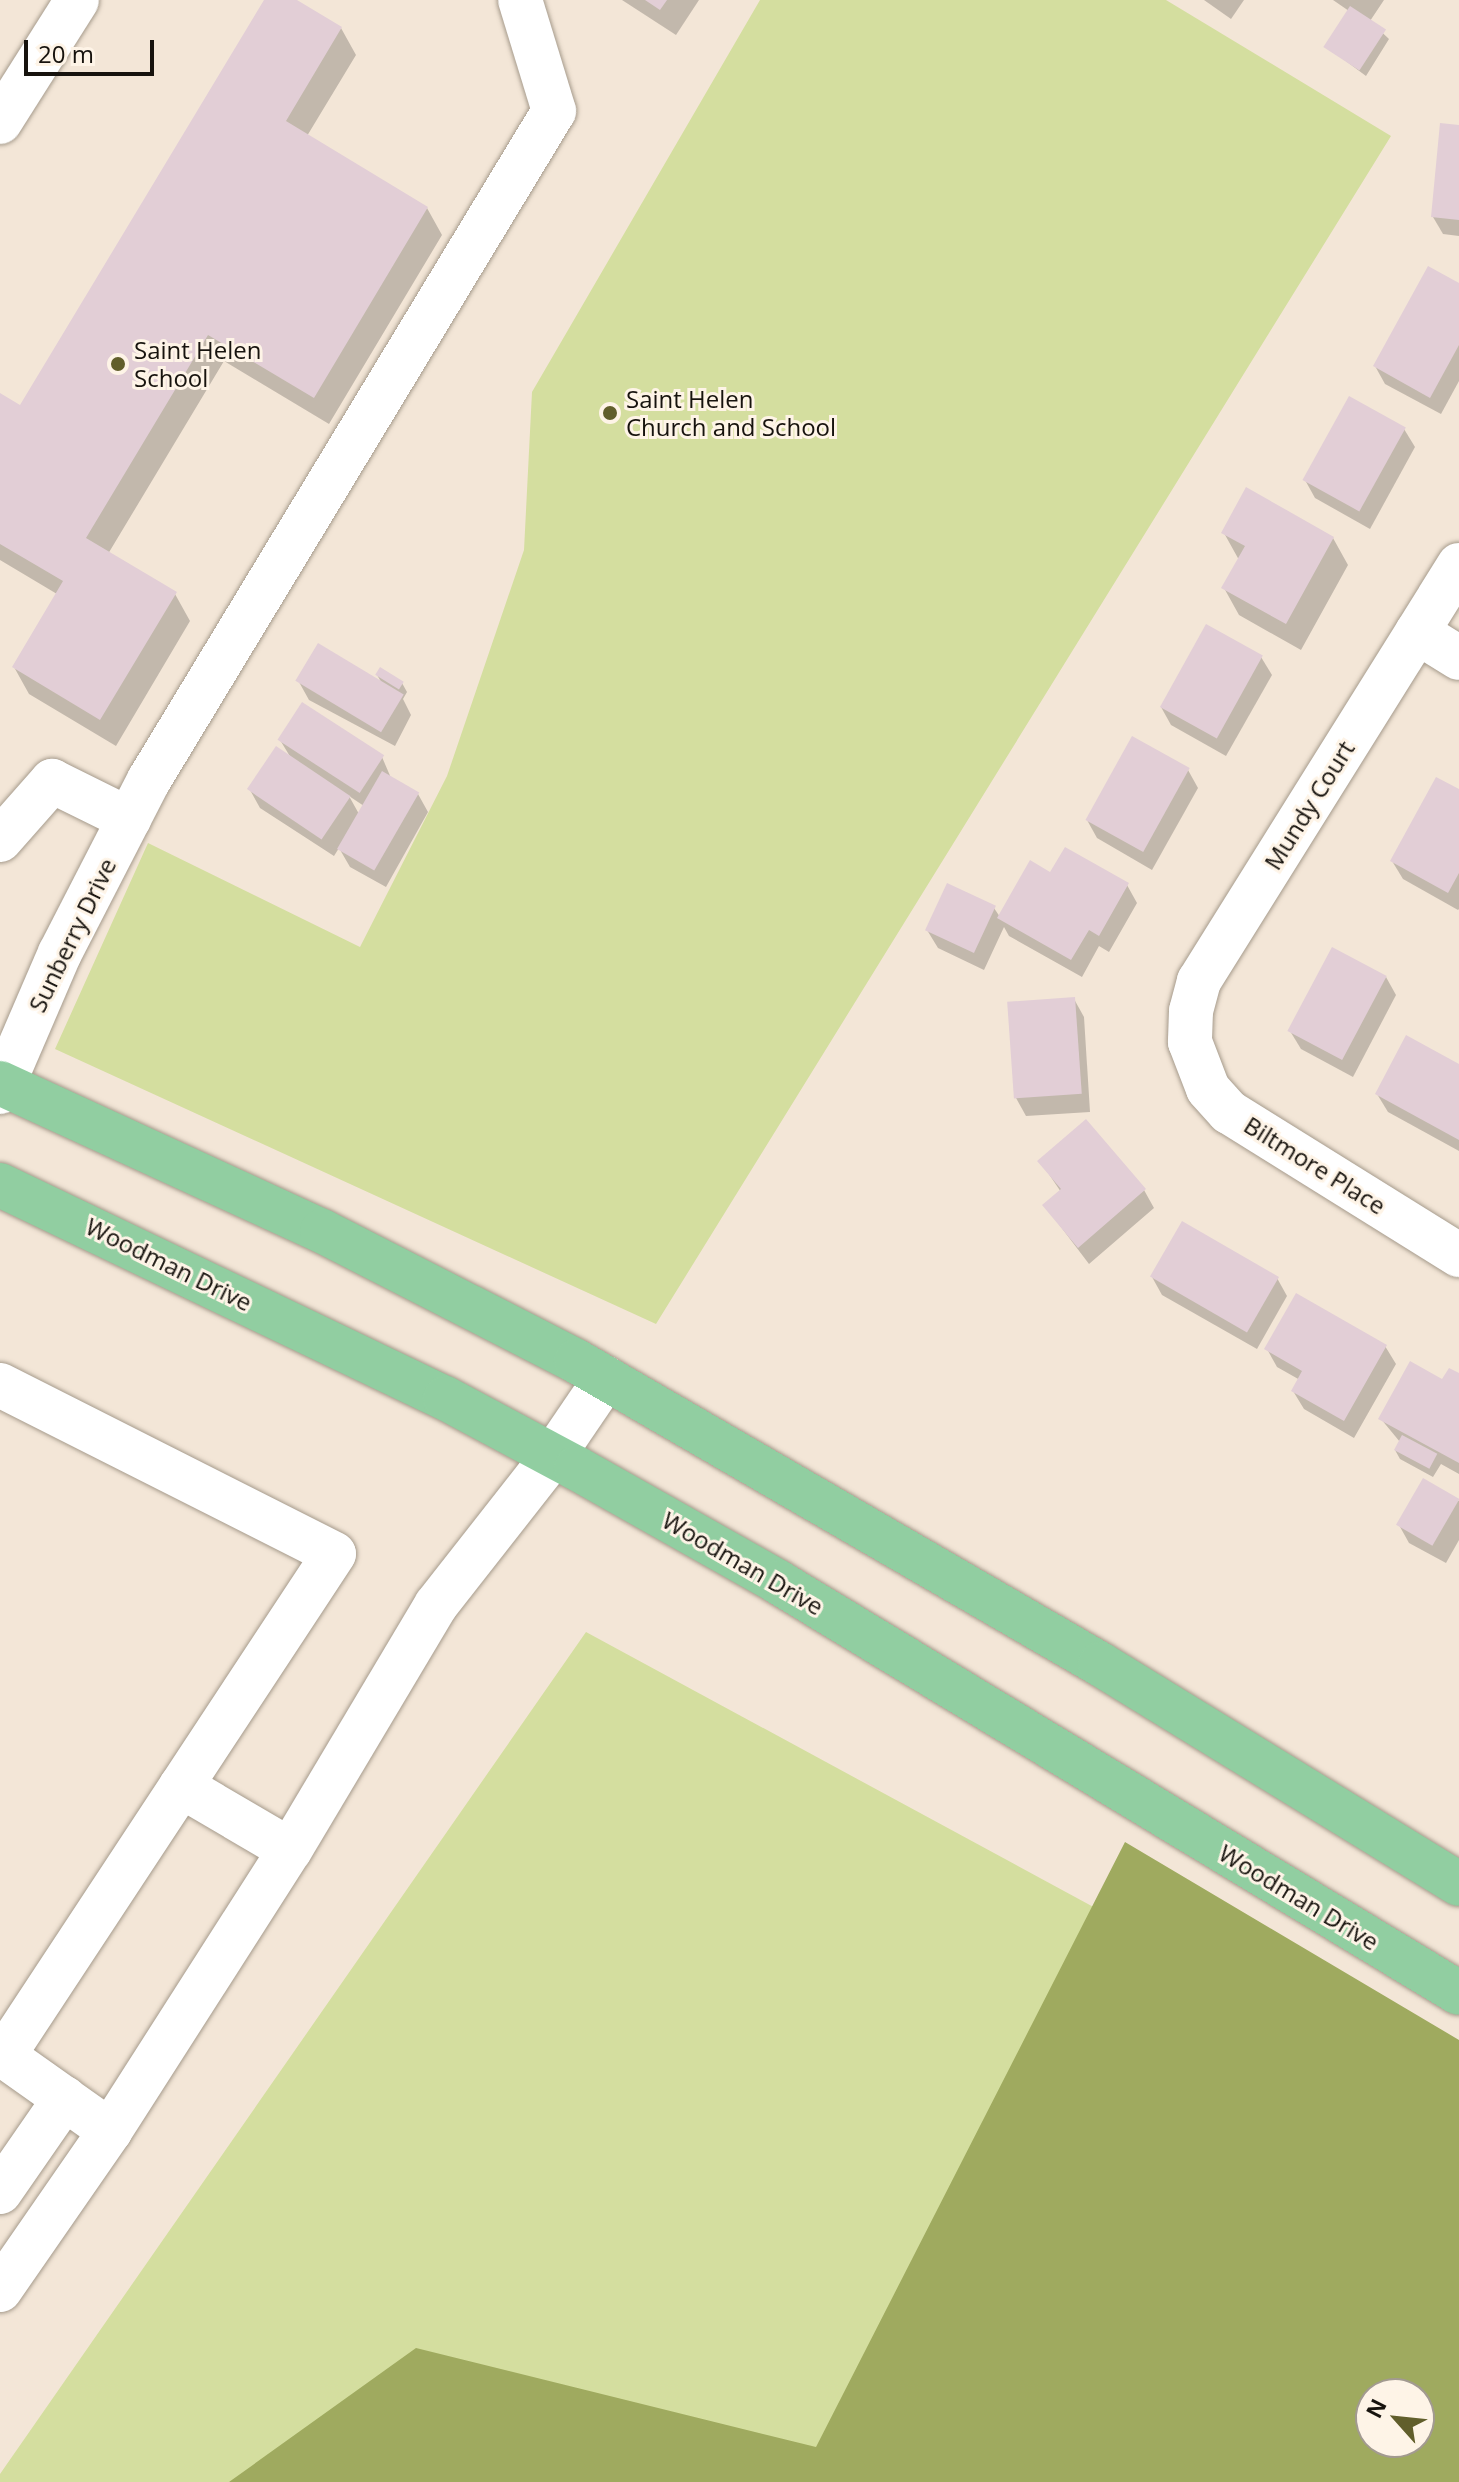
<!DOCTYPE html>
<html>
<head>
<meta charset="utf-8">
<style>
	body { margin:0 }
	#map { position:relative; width:1459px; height:2482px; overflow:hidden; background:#f3e6d7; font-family:"Open Sans",sans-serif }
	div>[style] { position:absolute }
	.green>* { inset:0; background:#d4de9f }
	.forest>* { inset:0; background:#9faa5f }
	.shadow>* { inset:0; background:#0003 }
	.building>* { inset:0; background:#e2ced6; transform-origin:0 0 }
	.roads { filter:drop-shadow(0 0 2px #a69b8c) drop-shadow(0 0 2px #a69b8c) }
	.minor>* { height:44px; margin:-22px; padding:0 22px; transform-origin:22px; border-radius:22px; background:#fff }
	.major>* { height:44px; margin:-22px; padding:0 22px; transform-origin:22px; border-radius:22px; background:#91cea1 }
	.dots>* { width:22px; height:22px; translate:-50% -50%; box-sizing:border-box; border:4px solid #fef4e7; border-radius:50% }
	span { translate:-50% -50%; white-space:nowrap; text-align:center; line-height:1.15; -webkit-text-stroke:6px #fef4e7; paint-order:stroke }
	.poi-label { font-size:24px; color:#17130e }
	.left { translate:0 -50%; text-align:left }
	.street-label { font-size:24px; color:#17130e }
	.north { position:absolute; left:1355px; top:2378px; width:80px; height:80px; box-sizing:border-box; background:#fef4e7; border:2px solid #a29a90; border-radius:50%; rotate:297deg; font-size:22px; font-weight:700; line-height:32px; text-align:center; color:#17130e }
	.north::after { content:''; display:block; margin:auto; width:28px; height:36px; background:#615e2b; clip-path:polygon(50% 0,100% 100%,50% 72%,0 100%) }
	.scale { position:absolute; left:24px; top:40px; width:130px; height:36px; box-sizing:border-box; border:4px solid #17130e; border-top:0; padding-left:10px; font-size:24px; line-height:28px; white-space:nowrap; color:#17130e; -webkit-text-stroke:6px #fef4e7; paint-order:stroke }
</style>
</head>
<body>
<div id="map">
	<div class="green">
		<div style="clip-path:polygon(760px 0,1166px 0,1391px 136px,656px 1324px,55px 1049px,148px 843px,360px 947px,447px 776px,524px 550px,532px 392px)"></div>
		<div style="clip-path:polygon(evenodd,586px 1632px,1459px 2105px,1459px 2482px,0 2482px,0 2474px,586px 1632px,1371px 2394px,1419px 2394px,1419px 2442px,1371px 2442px,1371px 2394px)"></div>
	</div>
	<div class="forest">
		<div style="clip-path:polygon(evenodd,1125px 1842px,1459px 2040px,1459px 2482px,229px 2482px,416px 2348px,816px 2447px,1125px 1842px,1371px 2394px,1419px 2394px,1419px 2442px,1371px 2442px,1371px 2394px)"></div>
	</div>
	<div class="shadow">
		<div style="clip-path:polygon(266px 0,293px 0,341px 28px,356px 55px,307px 136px,427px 208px,442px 235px,329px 424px,224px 361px,108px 554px,175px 594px,190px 621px,116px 746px,29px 694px,14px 667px,57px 594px,0 560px,0 396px,21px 408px)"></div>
		<div style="clip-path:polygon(622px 0,699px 0,676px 35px)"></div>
		<div style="clip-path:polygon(1204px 0,1244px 0,1231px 19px)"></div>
		<div style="clip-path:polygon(1333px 0,1384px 0,1370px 21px,1389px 39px,1366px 76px,1327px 47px,1349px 11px)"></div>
		<div style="clip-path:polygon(1459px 127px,1459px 236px,1443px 234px,1433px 217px)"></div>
		<div style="clip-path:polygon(1459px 286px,1459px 381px,1441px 414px,1385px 384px,1375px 366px)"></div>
		<div style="clip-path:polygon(1404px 429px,1415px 447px,1370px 529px,1315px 498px,1305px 480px)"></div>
		<div style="clip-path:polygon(1224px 533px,1333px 538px,1348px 565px,1301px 650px,1239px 615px,1224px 588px,1239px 560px)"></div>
		<div style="clip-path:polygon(1261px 657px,1272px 675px,1226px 756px,1171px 725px,1161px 707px)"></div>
		<div style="clip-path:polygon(377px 675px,402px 683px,407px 692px,403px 699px,411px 715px,395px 746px,309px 700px,299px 682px,383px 685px)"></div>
		<div style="clip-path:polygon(evenodd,280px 740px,382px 757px,391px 778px,418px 794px,428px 812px,386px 887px,350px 867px,339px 848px,334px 856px,260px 808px,250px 790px,291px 758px,280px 740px,349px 796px,364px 806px,359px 814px,349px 796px)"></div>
		<div style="clip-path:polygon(1188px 770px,1198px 788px,1152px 870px,1097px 838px,1087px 820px)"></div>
		<div style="clip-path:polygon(1459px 792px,1459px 909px,1458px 910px,1403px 879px,1392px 861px)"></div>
		<div style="clip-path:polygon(1051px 874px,1127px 885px,1137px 903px,1109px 952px,1099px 946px,1082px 977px,1009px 936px,1004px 927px,984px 970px,938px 948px,927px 930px,994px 908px,1000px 917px)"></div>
		<div style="clip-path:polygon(1386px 977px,1396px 995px,1353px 1077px,1301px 1049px,1290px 1031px)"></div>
		<div style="clip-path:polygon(1074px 999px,1084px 1017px,1090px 1112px,1026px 1116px,1016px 1098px)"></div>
		<div style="clip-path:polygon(1459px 1066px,1459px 1151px,1388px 1112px,1377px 1094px)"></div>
		<div style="clip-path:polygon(1040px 1161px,1144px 1190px,1154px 1208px,1089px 1264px,1045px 1206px,1061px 1192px)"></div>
		<div style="clip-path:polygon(1152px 1277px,1277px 1278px,1287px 1296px,1257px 1349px,1162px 1295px)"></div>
		<div style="clip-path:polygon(1385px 1346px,1396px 1364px,1354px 1438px,1304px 1409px,1293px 1391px,1300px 1380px,1277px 1367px,1267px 1349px)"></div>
		<div style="clip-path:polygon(1459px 1375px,1459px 1474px,1441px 1464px,1433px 1477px,1400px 1459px,1395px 1450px,1400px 1442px,1381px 1419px)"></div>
		<div style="clip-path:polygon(1423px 1481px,1459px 1501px,1459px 1540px,1446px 1563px,1409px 1543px,1399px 1525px)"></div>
	</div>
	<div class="building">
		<div style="clip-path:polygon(264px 0,297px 0,342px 27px,286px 121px,428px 207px,314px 398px,208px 335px,86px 538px,177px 592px,100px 720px,12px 667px,63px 581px,0 544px,0 393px,20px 405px)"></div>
		<div style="clip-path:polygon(645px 0,667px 0,660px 10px)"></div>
		<div style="left:1350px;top:6px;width:43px;height:49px;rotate:33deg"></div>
		<div style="clip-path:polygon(1440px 123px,1459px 125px,1459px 220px,1431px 217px)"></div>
		<div style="clip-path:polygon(1428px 266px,1459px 283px,1459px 345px,1430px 398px,1373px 366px)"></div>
		<div style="left:1349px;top:396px;width:65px;height:96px;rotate:29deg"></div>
		<div style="clip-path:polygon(1246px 487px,1334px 537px,1286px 624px,1221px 588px,1245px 546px,1221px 533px)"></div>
		<div style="left:1206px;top:624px;width:65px;height:95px;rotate:29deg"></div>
		<div style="left:318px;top:643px;width:100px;height:44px;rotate:31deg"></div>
		<div style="left:380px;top:667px;width:28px;height:9px;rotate:32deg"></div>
		<div style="left:302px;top:702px;width:98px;height:45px;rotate:33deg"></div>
		<div style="left:1132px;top:736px;width:66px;height:96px;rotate:29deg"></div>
		<div style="left:276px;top:746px;width:90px;height:52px;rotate:34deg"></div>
		<div style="left:382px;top:771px;width:43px;height:90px;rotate:30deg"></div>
		<div style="clip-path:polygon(1436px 777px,1459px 789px,1459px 873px,1448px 893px,1390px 861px)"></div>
		<div style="clip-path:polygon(1065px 847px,1129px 883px,1099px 936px,1089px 930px,1071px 960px,997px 918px,1030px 860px,1050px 872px)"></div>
		<div style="left:947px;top:883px;width:54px;height:52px;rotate:25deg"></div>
		<div style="left:1332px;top:947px;width:62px;height:95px;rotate:28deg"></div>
		<div style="left:1075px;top:997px;width:97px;height:68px;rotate:86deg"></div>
		<div style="clip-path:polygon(1406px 1035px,1459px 1064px,1459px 1140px,1375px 1094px)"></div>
		<div style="clip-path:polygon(1086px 1119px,1146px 1189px,1078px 1248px,1042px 1205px,1061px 1189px,1037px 1161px)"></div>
		<div style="left:1182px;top:1221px;width:112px;height:64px;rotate:30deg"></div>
		<div style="clip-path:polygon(1296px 1293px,1387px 1345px,1344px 1421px,1291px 1391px,1302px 1371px,1264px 1349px)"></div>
		<div style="clip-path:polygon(1410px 1361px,1442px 1379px,1449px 1368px,1459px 1373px,1459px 1463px,1378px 1419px)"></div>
		<div style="left:1402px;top:1435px;width:40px;height:17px;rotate:28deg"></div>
		<div style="left:1423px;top:1478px;width:42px;height:54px;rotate:30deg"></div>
	</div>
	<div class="roads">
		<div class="minor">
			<div style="left:0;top:122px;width:144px;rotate:-57.7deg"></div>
			<div style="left:1459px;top:565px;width:491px;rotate:122deg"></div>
			<div style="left:1199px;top:981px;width:31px;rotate:105deg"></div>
			<div style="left:1191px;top:1011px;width:31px;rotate:92deg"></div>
			<div style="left:1190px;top:1042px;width:50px;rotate:69deg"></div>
			<div style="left:1208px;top:1089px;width:31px;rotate:48deg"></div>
			<div style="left:1229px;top:1112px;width:271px;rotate:31.9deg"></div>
			<div style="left:1417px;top:632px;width:49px;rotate:31.8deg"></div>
			<div style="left:0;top:840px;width:79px;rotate:-48.6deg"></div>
			<div style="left:52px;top:781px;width:86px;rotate:26.3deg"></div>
			<div style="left:0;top:1092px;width:151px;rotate:-66.7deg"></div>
			<div style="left:60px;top:953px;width:195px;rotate:-62.8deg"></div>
			<div style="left:149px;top:780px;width:782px;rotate:-58.81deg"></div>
			<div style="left:554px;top:111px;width:116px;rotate:-107deg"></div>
			<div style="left:0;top:1385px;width:374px;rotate:26.8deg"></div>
			<div style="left:334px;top:1554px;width:600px;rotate:123.37deg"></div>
			<div style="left:181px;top:1786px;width:126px;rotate:30.4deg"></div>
			<div style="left:0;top:2053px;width:135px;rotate:35.3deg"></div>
			<div style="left:110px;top:2131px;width:334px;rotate:-57.4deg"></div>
			<div style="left:290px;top:1850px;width:285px;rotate:-59.2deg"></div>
			<div style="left:436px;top:1605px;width:189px;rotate:-51.9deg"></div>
			<div style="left:553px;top:1456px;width:94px;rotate:-55.8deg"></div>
			<div style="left:0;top:2192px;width:114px;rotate:-55.3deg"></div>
			<div style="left:0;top:2290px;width:193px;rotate:-55.3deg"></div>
		</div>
		<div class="major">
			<div style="left:0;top:1083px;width:354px;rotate:24.7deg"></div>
			<div style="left:322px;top:1231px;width:285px;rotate:27.1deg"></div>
			<div style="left:576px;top:1361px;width:605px;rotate:30.04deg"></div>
			<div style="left:1100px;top:1664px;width:421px;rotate:31.5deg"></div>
			<div style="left:0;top:1185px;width:493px;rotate:25.6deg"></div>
			<div style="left:445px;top:1398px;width:149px;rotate:28.1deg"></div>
			<div style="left:576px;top:1468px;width:232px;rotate:29.4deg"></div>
			<div style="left:778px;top:1582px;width:795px;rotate:31.11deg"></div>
		</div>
	</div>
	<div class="dots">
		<div style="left:118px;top:364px;background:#615e2b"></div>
		<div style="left:610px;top:413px;background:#615e2b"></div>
	</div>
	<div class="poi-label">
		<span class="left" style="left:134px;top:364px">Saint Helen<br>School</span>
		<span class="left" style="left:626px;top:413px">Saint Helen<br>Church and School</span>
	</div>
	<div class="street-label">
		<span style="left:1309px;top:805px;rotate:-58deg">Mundy Court</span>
		<span style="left:72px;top:935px;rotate:-64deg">Sunberry Drive</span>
		<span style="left:1315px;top:1165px;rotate:32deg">Biltmore Place</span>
		<span style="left:169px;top:1264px;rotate:26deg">Woodman Drive</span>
		<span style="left:743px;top:1563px;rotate:30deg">Woodman Drive</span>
		<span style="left:1299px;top:1897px;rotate:31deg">Woodman Drive</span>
	</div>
	<div class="north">N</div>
	<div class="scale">20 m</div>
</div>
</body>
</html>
